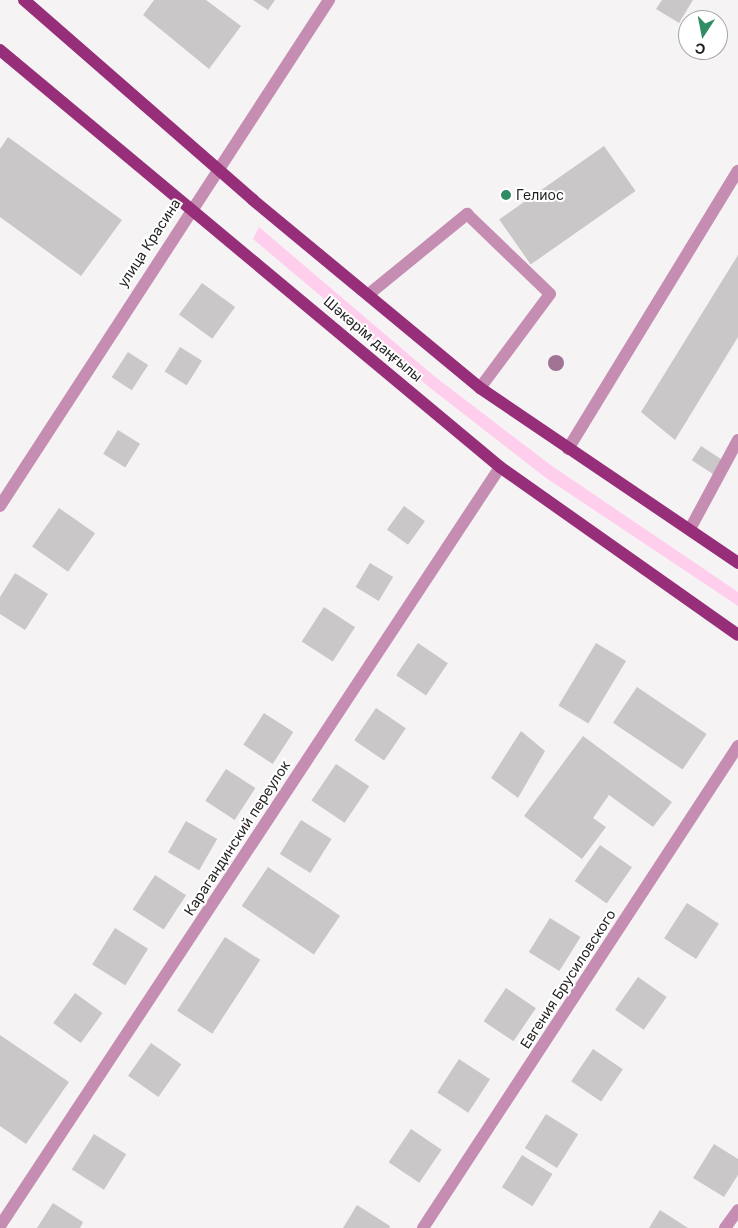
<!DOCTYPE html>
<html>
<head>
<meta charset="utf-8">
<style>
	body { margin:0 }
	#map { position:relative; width:738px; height:1228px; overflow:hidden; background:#f6f3f5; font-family:Inter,sans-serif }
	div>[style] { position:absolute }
	.green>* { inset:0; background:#feceec }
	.building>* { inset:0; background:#cac7c9; transform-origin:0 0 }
	.minor>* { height:12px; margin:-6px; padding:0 6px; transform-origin:6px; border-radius:6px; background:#c68db2 }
	.major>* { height:12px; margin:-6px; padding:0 6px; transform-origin:6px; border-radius:6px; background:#962e79 }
	.trees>* { width:16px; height:16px; margin:-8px; border-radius:50%; background:#a07395 }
	.dots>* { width:14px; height:14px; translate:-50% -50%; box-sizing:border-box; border:2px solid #fff; border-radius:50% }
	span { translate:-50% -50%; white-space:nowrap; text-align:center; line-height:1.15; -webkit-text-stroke:4px #fff; paint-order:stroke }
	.poi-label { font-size:14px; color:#201f20 }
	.left { translate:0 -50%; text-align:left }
	.street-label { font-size:14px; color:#201f20 }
	.north { position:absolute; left:678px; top:10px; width:50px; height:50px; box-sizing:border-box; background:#fff; border:1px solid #a6a5a6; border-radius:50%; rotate:191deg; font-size:14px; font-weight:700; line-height:20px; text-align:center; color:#201f20 }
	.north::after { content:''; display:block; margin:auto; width:18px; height:22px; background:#2f8c63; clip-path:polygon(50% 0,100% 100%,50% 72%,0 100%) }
</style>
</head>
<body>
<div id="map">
	<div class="green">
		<div style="clip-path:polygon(259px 227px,434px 376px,552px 466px,738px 592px,738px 606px,546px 478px,429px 387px,253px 239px)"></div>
	</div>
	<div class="building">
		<div style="clip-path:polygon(154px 0,206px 0,241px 26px,209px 69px,143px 15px)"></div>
		<div style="clip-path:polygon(253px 0,275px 0,268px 10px)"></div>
		<div style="clip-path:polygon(662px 0,693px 0,679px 23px,656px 9px)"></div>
		<div style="clip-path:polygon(8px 137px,122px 220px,81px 276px,0 217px,0 149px)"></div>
		<div style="left:604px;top:146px;width:55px;height:128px;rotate:55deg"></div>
		<div style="clip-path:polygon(738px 255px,738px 337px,675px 440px,641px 412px)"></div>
		<div style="left:202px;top:283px;width:41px;height:39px;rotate:36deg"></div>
		<div style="left:180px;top:347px;width:26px;height:29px;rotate:32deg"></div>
		<div style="left:128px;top:352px;width:24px;height:30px;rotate:33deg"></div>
		<div style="left:118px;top:430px;width:26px;height:28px;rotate:32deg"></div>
		<div style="left:701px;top:446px;width:27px;height:17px;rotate:33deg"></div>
		<div style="left:404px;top:506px;width:26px;height:29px;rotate:36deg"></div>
		<div style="left:59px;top:508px;width:44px;height:47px;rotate:35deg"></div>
		<div style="left:370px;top:563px;width:27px;height:28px;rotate:31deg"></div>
		<div style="clip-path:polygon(15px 573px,48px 594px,25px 630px,0 614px,0 597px)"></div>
		<div style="left:324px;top:607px;width:37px;height:41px;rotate:33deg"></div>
		<div style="left:418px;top:643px;width:36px;height:39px;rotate:34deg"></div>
		<div style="left:596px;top:643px;width:35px;height:73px;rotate:31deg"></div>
		<div style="left:637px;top:687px;width:84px;height:43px;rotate:34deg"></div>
		<div style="left:376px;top:708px;width:36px;height:39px;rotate:34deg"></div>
		<div style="left:264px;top:713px;width:35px;height:38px;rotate:33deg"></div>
		<div style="clip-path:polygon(521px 731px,545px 751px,518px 798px,491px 778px)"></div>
		<div style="clip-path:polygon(583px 736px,672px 802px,653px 827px,609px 795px,593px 818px,606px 827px,582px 859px,524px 816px)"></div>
		<div style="left:336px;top:764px;width:40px;height:44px;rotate:34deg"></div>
		<div style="left:226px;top:769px;width:35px;height:38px;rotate:33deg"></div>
		<div style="left:301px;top:820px;width:36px;height:40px;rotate:32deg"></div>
		<div style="left:186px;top:821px;width:36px;height:36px;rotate:30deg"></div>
		<div style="left:600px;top:845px;width:39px;height:44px;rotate:35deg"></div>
		<div style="left:268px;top:867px;width:87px;height:47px;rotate:34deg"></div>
		<div style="left:155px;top:875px;width:37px;height:41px;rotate:33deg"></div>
		<div style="left:687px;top:903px;width:38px;height:42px;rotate:33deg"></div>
		<div style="left:550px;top:918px;width:36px;height:40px;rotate:32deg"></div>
		<div style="left:115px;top:928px;width:39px;height:43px;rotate:32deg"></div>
		<div style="left:225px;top:937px;width:42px;height:88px;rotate:33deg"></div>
		<div style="left:638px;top:977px;width:35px;height:40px;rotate:35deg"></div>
		<div style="left:506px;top:988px;width:36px;height:40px;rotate:34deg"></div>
		<div style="left:75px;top:993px;width:34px;height:37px;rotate:36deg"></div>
		<div style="clip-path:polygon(0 1035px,69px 1082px,26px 1144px,0 1126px)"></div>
		<div style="left:151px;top:1043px;width:37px;height:40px;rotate:35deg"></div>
		<div style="left:593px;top:1049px;width:36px;height:39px;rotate:34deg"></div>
		<div style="left:459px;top:1059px;width:37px;height:40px;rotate:33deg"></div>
		<div style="left:546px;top:1114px;width:38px;height:40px;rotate:32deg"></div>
		<div style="left:411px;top:1129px;width:37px;height:40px;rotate:34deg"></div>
		<div style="left:94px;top:1134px;width:38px;height:42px;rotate:32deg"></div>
		<div style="clip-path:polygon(714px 1144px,738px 1159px,738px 1175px,724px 1197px,693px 1178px)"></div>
		<div style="left:522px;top:1155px;width:36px;height:38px;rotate:32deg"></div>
		<div style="clip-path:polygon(53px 1203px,83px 1222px,80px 1228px,37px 1228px)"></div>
		<div style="clip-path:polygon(357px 1205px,390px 1226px,389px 1228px,343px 1228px)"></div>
		<div style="clip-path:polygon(660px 1210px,688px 1228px,649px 1228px)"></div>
	</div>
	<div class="minor">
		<div style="left:369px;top:294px;width:127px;rotate:-39.2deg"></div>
		<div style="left:467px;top:214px;width:115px;rotate:43.9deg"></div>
		<div style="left:550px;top:294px;width:117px;rotate:126.7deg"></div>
		<div style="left:568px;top:449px;width:326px;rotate:-58.6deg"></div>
		<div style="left:0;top:506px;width:604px;rotate:-56.97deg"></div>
		<div style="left:690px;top:529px;width:101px;rotate:-61.7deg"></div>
		<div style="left:0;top:1226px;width:909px;rotate:-56.62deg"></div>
		<div style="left:423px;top:1228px;width:576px;rotate:-56.83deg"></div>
		<div style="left:725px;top:1228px;width:22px;rotate:-54deg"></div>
	</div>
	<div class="major">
		<div style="left:24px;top:0;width:304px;rotate:41.1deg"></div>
		<div style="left:253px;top:200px;width:295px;rotate:39.6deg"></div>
		<div style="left:480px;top:388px;width:312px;rotate:34.1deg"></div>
		<div style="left:0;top:50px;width:651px;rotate:39.83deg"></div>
		<div style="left:500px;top:467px;width:291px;rotate:35.2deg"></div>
	</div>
	<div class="trees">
		<div style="left:556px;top:363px"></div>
	</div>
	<div class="dots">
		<div style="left:506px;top:195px;background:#2f8c63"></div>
	</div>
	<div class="poi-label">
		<span class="left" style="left:516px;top:195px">Гелиос</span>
	</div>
	<div class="street-label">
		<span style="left:149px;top:243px;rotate:-57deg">улица Красина</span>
		<span style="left:373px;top:339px;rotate:40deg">Шәкәрім даңғылы</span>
		<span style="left:237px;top:838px;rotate:-57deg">Карагандинский переулок</span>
		<span style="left:568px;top:979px;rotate:-57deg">Евгения Брусиловского</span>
	</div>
	<div class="north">С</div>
</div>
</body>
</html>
